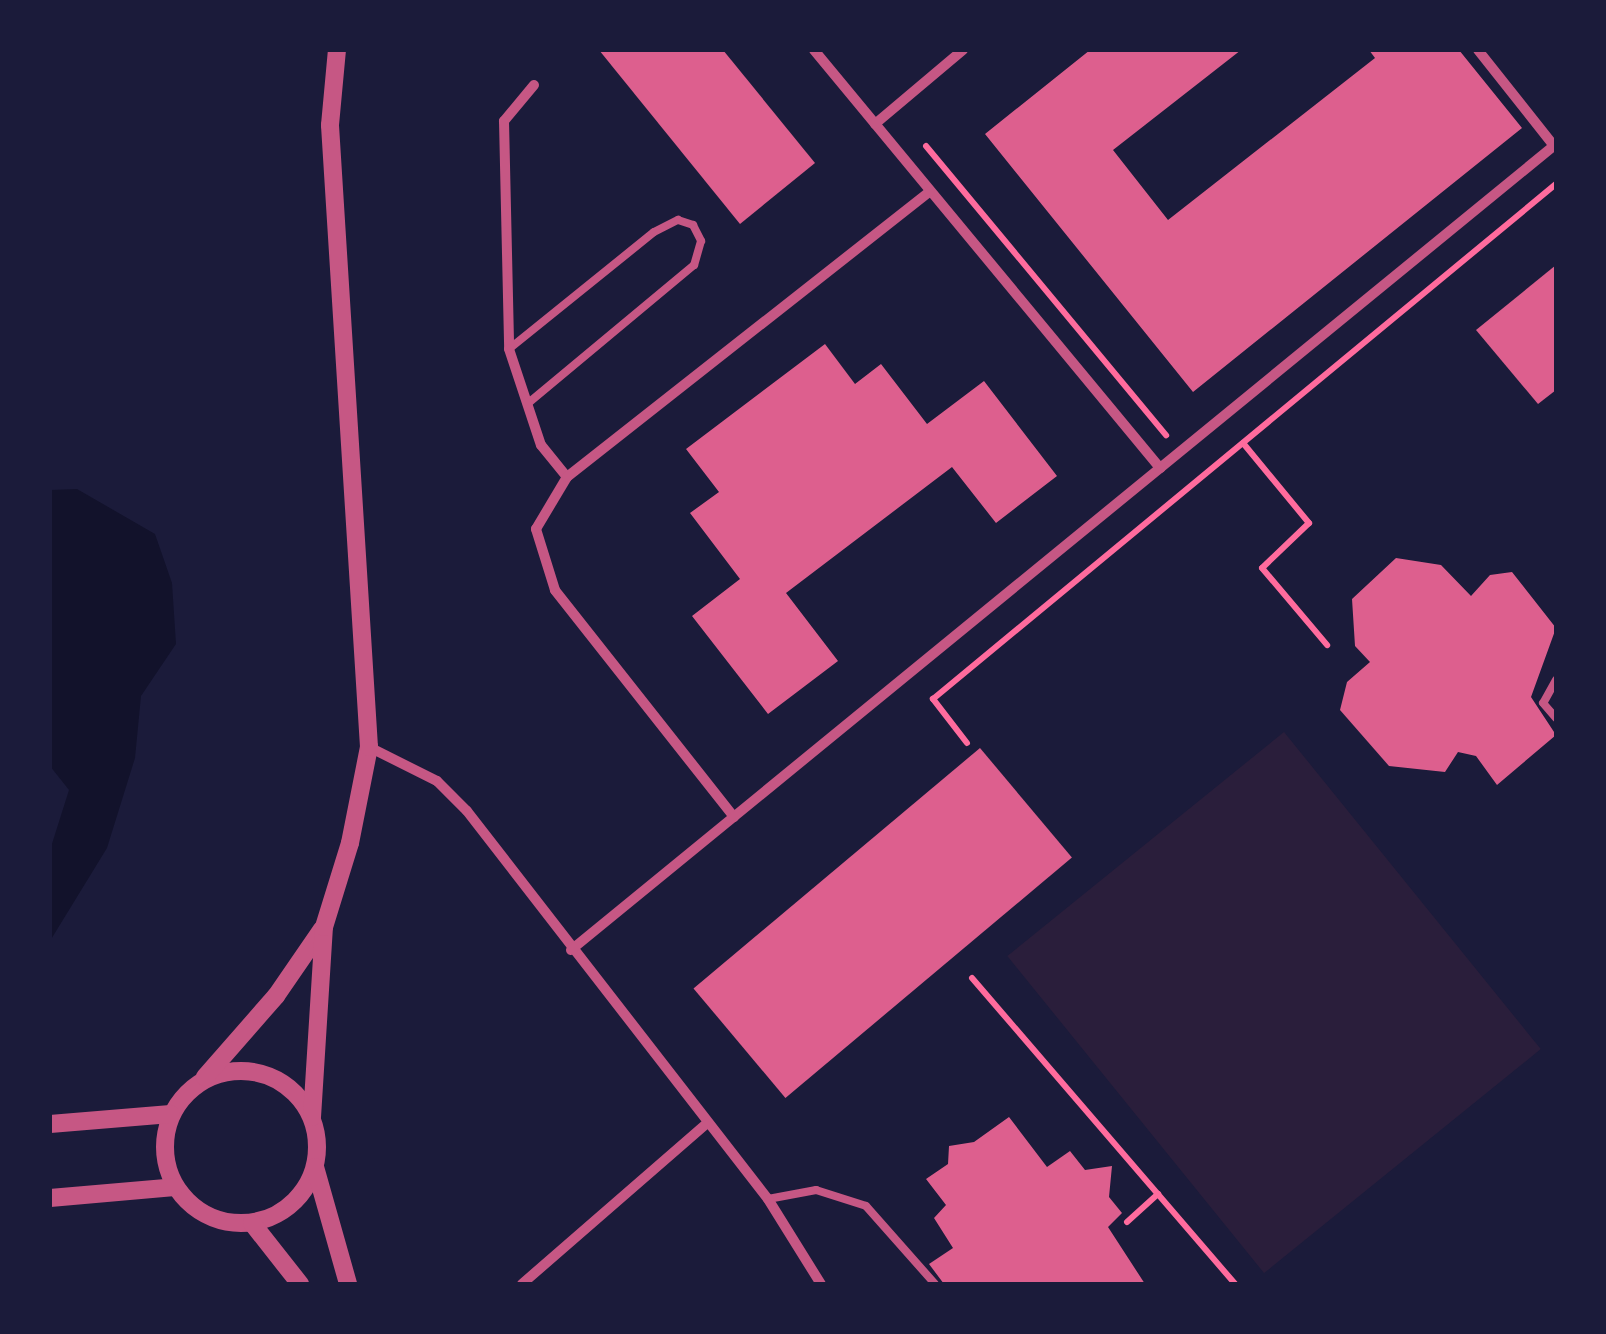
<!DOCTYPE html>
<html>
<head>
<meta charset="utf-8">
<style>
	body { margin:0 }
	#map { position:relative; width:1606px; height:1334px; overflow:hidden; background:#1b1b3a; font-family:Barlow,sans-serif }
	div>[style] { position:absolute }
	.green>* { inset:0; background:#2a1e3b; transform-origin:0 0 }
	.water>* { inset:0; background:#12122b }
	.building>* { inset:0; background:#dd5f8e; transform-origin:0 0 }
	.path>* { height:6px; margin:-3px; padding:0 3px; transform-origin:3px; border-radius:3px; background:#ff6b9d }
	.service>* { height:8px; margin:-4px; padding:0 4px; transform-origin:4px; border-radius:4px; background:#c65784 }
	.minor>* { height:10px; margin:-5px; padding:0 5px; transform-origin:5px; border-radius:5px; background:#c65784 }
	.tertiary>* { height:18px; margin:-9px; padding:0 9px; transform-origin:9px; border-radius:9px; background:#c65784 }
	.tertiary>.ring { margin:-9px; padding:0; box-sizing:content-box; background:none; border:18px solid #c65784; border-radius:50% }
	span { translate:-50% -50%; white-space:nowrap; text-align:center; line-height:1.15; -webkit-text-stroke:10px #1b1b3a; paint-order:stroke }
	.frame { position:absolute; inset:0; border:52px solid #1b1b3a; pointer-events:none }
</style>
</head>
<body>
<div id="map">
	<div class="green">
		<div style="left:1284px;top:732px;width:408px;height:356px;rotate:51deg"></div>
	</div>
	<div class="water">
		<div style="clip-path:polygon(77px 489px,155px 534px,172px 583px,176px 644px,141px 696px,135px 758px,107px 848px,50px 941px,50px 850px,69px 790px,50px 766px,50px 490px)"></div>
	</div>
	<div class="building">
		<div style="clip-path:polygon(599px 50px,723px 50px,815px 163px,740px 224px)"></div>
		<div style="clip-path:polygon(1090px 50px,1241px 50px,1113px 150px,1168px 220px,1375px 58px,1369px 50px,1459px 50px,1522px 128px,1193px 392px,985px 134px)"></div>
		<div style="clip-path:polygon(1556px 265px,1556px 390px,1538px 404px,1476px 330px)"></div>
		<div style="clip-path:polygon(825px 344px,855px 384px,881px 364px,927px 424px,984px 381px,1057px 476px,996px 523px,952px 467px,786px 593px,838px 661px,768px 714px,692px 616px,740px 579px,690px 513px,719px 492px,686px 449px)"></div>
		<div style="clip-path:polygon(1396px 558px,1441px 565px,1471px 596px,1490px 575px,1512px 572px,1556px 628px,1531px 697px,1556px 735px,1497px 785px,1476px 756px,1458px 752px,1445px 772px,1389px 766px,1340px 710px,1347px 682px,1370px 662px,1355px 646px,1352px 599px)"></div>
		<div style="left:980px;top:748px;width:143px;height:374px;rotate:50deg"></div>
		<div style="clip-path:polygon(1009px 1117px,1047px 1167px,1070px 1151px,1085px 1170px,1112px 1166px,1109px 1197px,1122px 1213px,1108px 1227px,1145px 1284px,944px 1284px,929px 1264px,953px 1248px,934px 1218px,946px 1205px,926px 1179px,948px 1164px,949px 1146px,974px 1142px)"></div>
	</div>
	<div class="path">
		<div style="left:926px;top:146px;width:376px;rotate:50.3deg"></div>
		<div style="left:1243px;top:443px;width:104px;rotate:50.5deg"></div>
		<div style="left:1309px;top:523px;width:65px;rotate:136.2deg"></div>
		<div style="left:1262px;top:568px;width:101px;rotate:49.8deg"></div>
		<div style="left:967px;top:743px;width:56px;rotate:-127.7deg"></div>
		<div style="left:933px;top:699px;width:808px;rotate:-39.58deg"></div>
		<div style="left:972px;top:978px;width:403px;rotate:49.3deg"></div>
		<div style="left:1127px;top:1222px;width:42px;rotate:-42.1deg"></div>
	</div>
	<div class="service">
		<div style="left:509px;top:349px;width:186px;rotate:-38.9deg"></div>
		<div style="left:654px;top:232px;width:27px;rotate:-27deg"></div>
		<div style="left:678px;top:220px;width:16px;rotate:18deg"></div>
		<div style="left:693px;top:225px;width:18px;rotate:63deg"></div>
		<div style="left:701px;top:241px;width:25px;rotate:106deg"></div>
		<div style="left:694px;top:265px;width:217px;rotate:140.2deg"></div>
		<div style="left:1556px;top:680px;width:26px;rotate:119deg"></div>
		<div style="left:1543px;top:703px;width:20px;rotate:49deg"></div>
		<div style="left:768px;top:1199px;width:49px;rotate:-10.6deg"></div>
		<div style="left:816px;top:1190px;width:52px;rotate:17.7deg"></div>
		<div style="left:866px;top:1206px;width:104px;rotate:48.5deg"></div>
	</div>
	<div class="minor">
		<div style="left:814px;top:50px;width:543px;rotate:50.38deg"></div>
		<div style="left:1478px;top:50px;width:122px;rotate:51.6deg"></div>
		<div style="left:534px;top:85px;width:47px;rotate:129.8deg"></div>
		<div style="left:504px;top:121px;width:228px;rotate:88.7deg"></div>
		<div style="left:509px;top:349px;width:101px;rotate:71.6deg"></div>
		<div style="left:541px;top:445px;width:41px;rotate:50.9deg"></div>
		<div style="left:875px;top:124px;width:115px;rotate:-40.1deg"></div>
		<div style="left:369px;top:747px;width:76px;rotate:26.6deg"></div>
		<div style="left:437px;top:781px;width:42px;rotate:45deg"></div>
		<div style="left:467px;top:811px;width:491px;rotate:52.2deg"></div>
		<div style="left:768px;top:1199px;width:100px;rotate:58.1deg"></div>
		<div style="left:734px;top:817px;width:289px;rotate:-128.3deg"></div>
		<div style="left:555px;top:590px;width:64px;rotate:-107.3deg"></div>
		<div style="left:536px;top:529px;width:61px;rotate:-59.2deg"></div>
		<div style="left:567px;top:477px;width:461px;rotate:-38.2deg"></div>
		<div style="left:571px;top:950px;width:1273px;rotate:-39.29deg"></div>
		<div style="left:522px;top:1284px;width:242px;rotate:-41deg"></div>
	</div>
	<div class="tertiary">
		<div class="ring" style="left:165px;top:1071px;width:134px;height:134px"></div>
		<div style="left:205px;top:1077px;width:108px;rotate:-48.8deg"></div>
		<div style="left:276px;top:996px;width:81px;rotate:-55.5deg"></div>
		<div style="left:312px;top:1117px;width:190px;rotate:-86.4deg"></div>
		<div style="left:324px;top:927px;width:88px;rotate:-72.8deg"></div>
		<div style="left:350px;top:843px;width:98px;rotate:-78.8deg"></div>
		<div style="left:369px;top:747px;width:623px;rotate:-93.59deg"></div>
		<div style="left:330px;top:125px;width:75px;rotate:-84.7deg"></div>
		<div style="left:50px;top:1124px;width:121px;rotate:-4.7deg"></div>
		<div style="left:315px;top:1167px;width:122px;rotate:74.2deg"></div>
		<div style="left:50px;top:1198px;width:125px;rotate:-5deg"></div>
		<div style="left:252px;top:1223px;width:78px;rotate:51.8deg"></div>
	</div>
	<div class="frame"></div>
</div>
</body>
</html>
